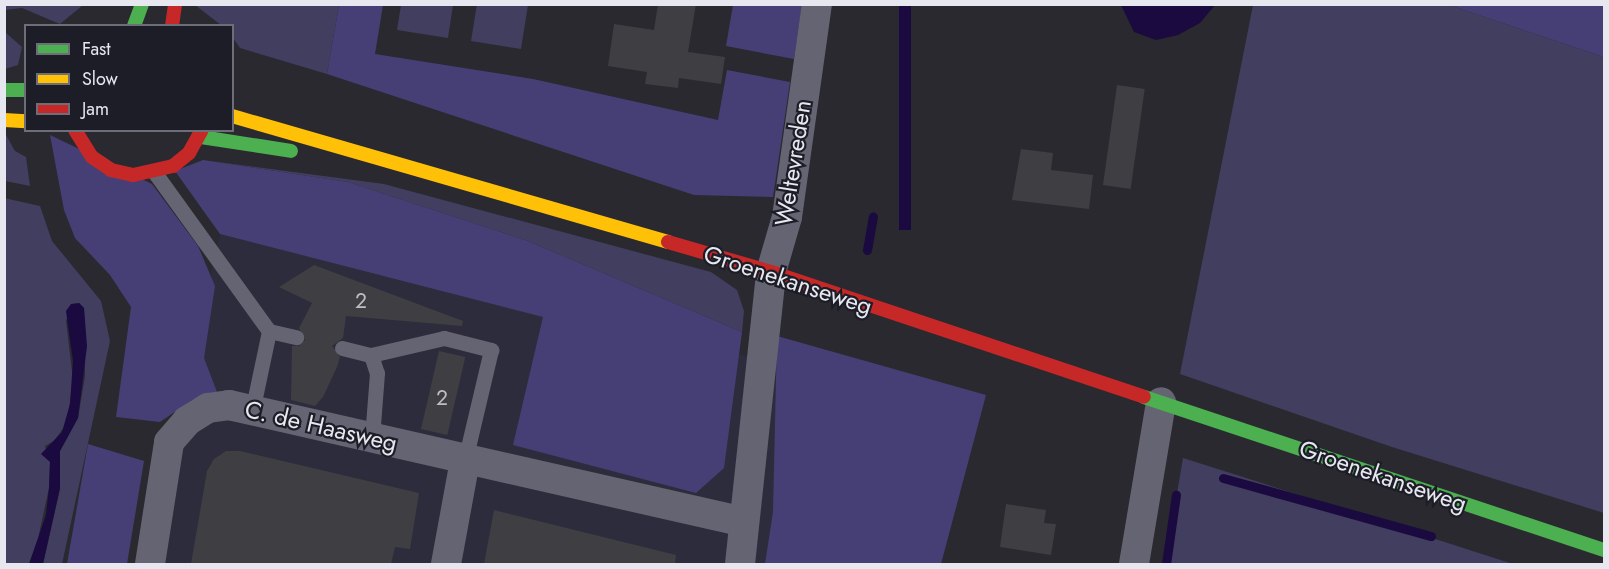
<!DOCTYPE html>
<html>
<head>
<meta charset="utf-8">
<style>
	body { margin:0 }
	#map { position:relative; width:1609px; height:569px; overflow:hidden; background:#29292f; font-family:Jost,sans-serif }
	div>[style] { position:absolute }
	.built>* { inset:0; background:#2d2c3c }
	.green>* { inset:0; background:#413e60 }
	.forest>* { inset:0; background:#463f76 }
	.water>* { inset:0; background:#1a0a3f; transform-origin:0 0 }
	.stream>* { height:9px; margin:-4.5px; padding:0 4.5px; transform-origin:4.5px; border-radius:4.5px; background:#1a0a3f }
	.building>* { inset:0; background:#3e3e43; transform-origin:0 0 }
	.lane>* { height:15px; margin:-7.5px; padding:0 7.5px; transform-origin:7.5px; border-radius:7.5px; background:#656472 }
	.street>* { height:30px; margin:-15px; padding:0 15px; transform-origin:15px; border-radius:15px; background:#656472 }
	.fast>* { height:14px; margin:-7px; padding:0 7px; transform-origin:7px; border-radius:7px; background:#4caf50 }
	.slow>* { height:14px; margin:-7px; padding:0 7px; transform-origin:7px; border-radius:7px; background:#ffc107 }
	.jam>* { height:14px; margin:-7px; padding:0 7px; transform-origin:7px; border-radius:7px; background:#c62828 }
	span { translate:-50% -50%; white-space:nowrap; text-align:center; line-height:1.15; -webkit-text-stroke:4.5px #1d1d28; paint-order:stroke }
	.number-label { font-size:21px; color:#bdbdc4 }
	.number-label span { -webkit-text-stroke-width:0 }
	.street-label { font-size:24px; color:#e7e7ef }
	.frame { position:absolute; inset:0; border:6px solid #e7e7ef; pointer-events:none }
	.legend { position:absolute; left:24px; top:24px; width:210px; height:108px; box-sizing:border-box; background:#1d1d28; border:2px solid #6e6e78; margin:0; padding:8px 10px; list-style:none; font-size:18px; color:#e7e7ef }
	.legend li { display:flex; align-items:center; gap:12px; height:30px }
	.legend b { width:30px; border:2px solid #6e6e78 }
</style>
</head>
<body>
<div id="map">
	<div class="built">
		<div style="clip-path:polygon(220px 234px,544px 317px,783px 363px,776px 510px,768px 564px,147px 564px)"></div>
	</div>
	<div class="green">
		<div style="clip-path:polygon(477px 4px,528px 5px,521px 49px,471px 41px)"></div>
		<div style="clip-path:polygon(4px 5px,5px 4px,83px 5px,60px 24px,22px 8px,5px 10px)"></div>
		<div style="clip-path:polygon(195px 5px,339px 5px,327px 74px,240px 48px,233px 38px,232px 26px,221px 25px)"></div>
		<div style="clip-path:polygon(401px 5px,453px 5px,448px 38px,397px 30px)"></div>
		<div style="clip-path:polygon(1253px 5px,1449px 5px,1604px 57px,1604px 513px,1392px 447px,1180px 374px)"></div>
		<div style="clip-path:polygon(5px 32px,22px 47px,18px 65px,5px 69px)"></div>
		<div style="clip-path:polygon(5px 133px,15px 151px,26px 157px,30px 186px,5px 181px)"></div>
		<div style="clip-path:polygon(203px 160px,384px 184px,711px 272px,737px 290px,744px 311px,742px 332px,528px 241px,348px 182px)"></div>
		<div style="clip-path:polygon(4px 198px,40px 206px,52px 241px,101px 301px,110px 341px,62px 564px,43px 564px,60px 489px,60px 451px,78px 418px,85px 376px,84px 308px,79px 303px,66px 320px,73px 380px,67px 423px,54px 441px,45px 446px,50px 462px,49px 488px,38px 539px,29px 564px,5px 564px)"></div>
		<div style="clip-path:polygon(1183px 458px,1243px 477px,1513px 564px,1165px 564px)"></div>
	</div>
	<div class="forest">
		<div style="clip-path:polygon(383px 5px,375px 54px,533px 79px,718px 120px,727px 70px,790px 82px,773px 197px,694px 195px,327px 74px,339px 5px)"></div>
		<div style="clip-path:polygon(733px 5px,802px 5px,794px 59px,726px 46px)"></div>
		<div style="clip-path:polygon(1449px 5px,1604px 5px,1604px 57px)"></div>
		<div style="clip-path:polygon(50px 135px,152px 184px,198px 246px,215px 286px,204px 358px,217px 392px,192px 400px,160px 422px,116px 417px,131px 307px,110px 275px,75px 238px,64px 210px)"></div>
		<div style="clip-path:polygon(203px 160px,348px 182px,528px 241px,742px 332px,724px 468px,696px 493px,513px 445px,543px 317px,220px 234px,175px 171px)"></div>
		<div style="clip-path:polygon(777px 336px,986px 395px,941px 564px,765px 564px,773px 512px)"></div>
		<div style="clip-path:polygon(88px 444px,144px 461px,127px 564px,67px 564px)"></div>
	</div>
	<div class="water">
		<div style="left:899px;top:5px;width:12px;height:225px"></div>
		<div style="clip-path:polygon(1121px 5px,1121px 4px,1215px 5px,1200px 23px,1178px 35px,1156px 40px,1134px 32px)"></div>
		<div style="clip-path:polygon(79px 303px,84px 308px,87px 346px,78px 418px,60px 451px,60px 488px,43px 564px,29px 564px,46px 515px,49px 488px,50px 462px,41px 454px,62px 432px,70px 404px,73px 361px,66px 311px,71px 304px)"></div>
	</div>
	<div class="stream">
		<div style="left:867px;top:250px;width:34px;rotate:-80deg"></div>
		<div style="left:1223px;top:478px;width:216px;rotate:15.6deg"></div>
		<div style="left:1166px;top:564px;width:70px;rotate:-81.8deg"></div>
	</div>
	<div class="building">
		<div style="clip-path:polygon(658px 4px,696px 4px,688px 52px,725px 57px,721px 84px,679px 78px,678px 88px,645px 84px,647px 72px,608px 66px,614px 24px,654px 30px)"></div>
		<div style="left:1117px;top:85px;width:28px;height:101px;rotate:8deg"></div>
		<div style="clip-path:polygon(1021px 149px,1053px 153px,1051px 170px,1093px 175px,1089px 209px,1012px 200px)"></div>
		<div style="clip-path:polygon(314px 265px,463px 321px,462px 326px,346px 316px,343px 338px,332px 346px,340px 357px,337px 367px,323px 397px,315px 406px,291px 400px,292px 346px,299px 346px,305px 340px,299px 328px,312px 303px,279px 287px)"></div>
		<div style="left:439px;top:351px;width:27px;height:80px;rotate:13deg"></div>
		<div style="clip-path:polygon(226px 451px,240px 451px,419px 493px,410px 549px,395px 547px,391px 564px,191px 564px,207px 471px,214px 459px)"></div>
		<div style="clip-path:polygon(1006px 504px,1046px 510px,1044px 523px,1056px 524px,1051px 555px,1000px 547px)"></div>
		<div style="clip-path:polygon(494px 510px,676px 555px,675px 564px,484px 564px)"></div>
	</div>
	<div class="lane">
		<div style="left:155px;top:173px;width:195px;rotate:54.2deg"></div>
		<div style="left:269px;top:331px;width:28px;rotate:13deg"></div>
		<div style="left:342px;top:348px;width:30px;rotate:14deg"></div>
		<div style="left:371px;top:355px;width:75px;rotate:-13.1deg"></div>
		<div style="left:444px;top:338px;width:49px;rotate:14.3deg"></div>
		<div style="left:491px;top:350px;width:113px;rotate:103.3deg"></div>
		<div style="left:371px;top:355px;width:19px;rotate:72deg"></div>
		<div style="left:377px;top:373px;width:65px;rotate:94.4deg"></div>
		<div style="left:253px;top:407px;width:78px;rotate:-78.1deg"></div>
	</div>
	<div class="street">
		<div style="left:150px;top:564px;width:123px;rotate:-81.1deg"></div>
		<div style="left:169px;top:442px;width:28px;rotate:-49deg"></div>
		<div style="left:187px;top:421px;width:25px;rotate:-32deg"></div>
		<div style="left:208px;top:408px;width:21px;rotate:-8deg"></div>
		<div style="left:229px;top:405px;width:528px;rotate:12.8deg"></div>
		<div style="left:446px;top:564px;width:106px;rotate:-79.6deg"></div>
		<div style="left:740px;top:564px;width:294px;rotate:-83.9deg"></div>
		<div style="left:771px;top:272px;width:57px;rotate:-73.8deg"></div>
		<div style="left:787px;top:217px;width:215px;rotate:-82deg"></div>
		<div style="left:1134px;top:564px;width:164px;rotate:-80.5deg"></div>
	</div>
	<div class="fast">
		<div style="left:134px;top:26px;width:23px;rotate:-70deg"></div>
		<div style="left:4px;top:90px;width:22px"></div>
		<div style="left:201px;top:137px;width:91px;rotate:8.8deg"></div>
		<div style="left:1144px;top:397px;width:485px;rotate:18.4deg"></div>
	</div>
	<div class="slow">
		<div style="left:232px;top:116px;width:454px;rotate:16.1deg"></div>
		<div style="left:4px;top:120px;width:22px;rotate:3deg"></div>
	</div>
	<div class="jam">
		<div style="left:172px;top:26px;width:22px;rotate:-82deg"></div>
		<div style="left:75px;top:130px;width:32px;rotate:58deg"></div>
		<div style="left:92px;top:157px;width:23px;rotate:34deg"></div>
		<div style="left:111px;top:170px;width:23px;rotate:13deg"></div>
		<div style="left:133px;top:175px;width:41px;rotate:-12.7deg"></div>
		<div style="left:173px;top:166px;width:21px;rotate:-39deg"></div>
		<div style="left:189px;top:153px;width:26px;rotate:-61deg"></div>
		<div style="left:668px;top:242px;width:107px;rotate:16.2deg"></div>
		<div style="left:771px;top:272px;width:393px;rotate:18.5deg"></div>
	</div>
	<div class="number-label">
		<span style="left:361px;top:301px">2</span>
		<span style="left:442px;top:398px">2</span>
	</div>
	<div class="street-label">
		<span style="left:793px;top:163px;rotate:-81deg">Weltevreden</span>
		<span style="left:788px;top:280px;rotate:18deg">Groenekanseweg</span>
		<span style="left:321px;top:426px;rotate:13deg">C. de Haasweg</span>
		<span style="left:1383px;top:476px;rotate:19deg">Groenekanseweg</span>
	</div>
	<div class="frame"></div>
	<ul class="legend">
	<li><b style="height:8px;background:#4caf50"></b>Fast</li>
	<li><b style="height:8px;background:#ffc107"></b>Slow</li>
	<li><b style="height:8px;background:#c62828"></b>Jam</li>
	</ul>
</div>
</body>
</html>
